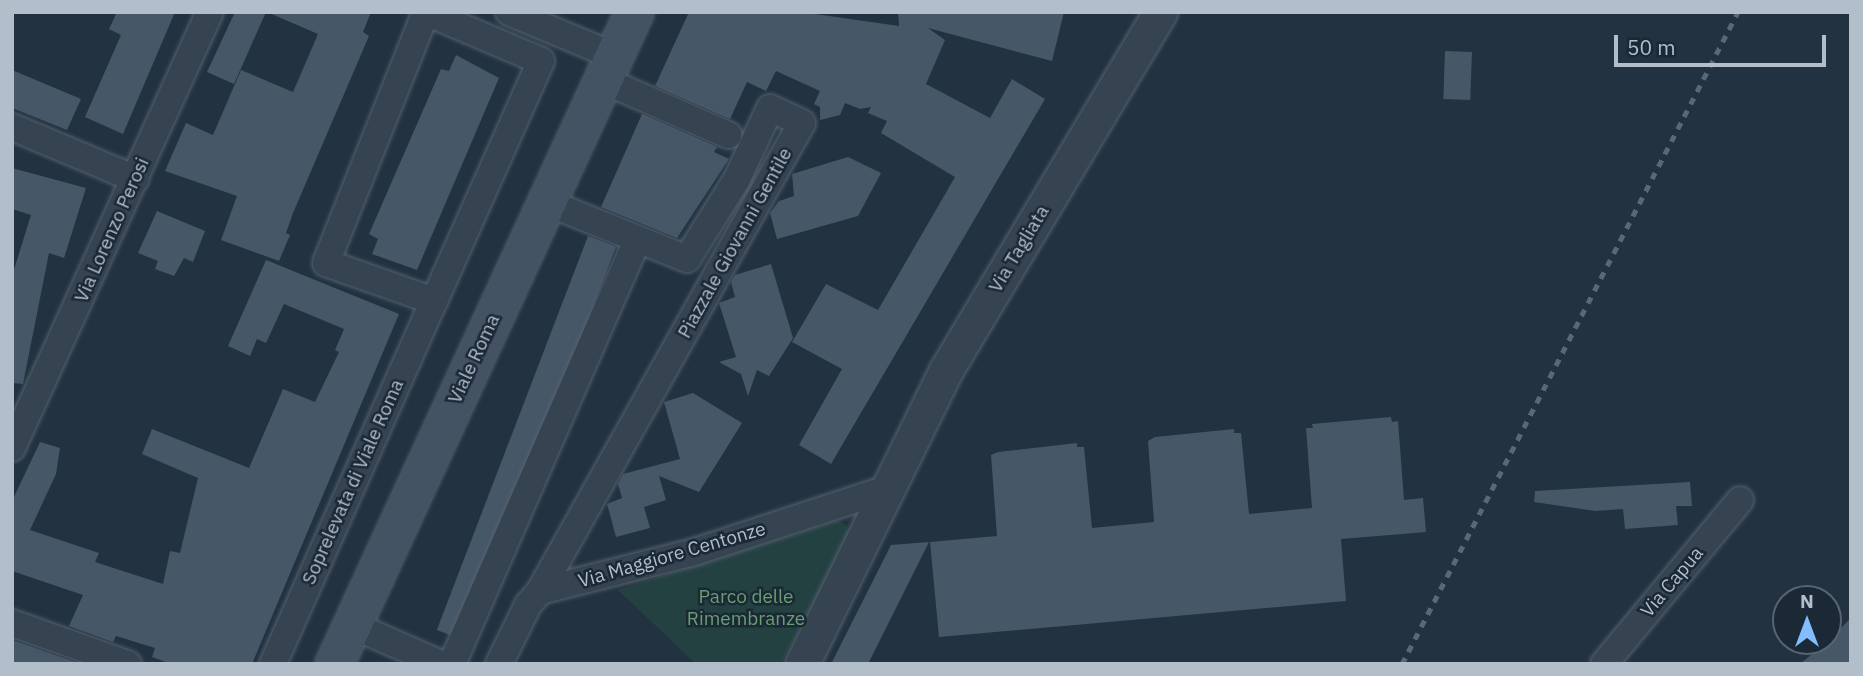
<!DOCTYPE html>
<html>
<head>
<meta charset="utf-8">
<style>
	body { margin:0 }
	#map { position:relative; width:1863px; height:676px; overflow:hidden; background:#223241; font-family:"IBM Plex Sans",sans-serif }
	div>[style] { position:absolute }
	.green>* { inset:0; background:#244142 }
	.building>* { inset:0; background:#465768; transform-origin:0 0 }
	.roads { filter:drop-shadow(0 0 2px #54616e) drop-shadow(0 0 2px #54616e) }
	.minor>* { height:26px; margin:-13px; padding:0 13px; transform-origin:13px; border-radius:13px; background:#364351 }
	.tertiary>* { height:33px; margin:-16.5px; padding:0 16.5px; transform-origin:16.5px; border-radius:16.5px; background:#364351 }
	.secondary>* { height:37px; margin:-18.5px; padding:0 18.5px; transform-origin:18.5px; border-radius:18.5px; background:#445364 }
	.rail>* { height:5px; margin-top:-2.5px; transform-origin:0; background:repeating-linear-gradient(90deg,#586878 0 7px,transparent 0 14px) }
	span { translate:-50% -50%; white-space:nowrap; text-align:center; line-height:1.15; -webkit-text-stroke:5px #1b2836; paint-order:stroke }
	.street-label { font-size:19px; color:#b3becb }
	.park-label { font-size:19px; color:#679f70 }
	.frame { position:absolute; inset:0; border:14px solid #b3becb; pointer-events:none }
	.north { position:absolute; left:1772px; top:585px; width:70px; height:70px; box-sizing:border-box; background:#1b2836; border:2px solid #586472; border-radius:50%; rotate:0deg; font-size:19px; font-weight:700; line-height:28px; text-align:center; color:#b3becb }
	.north::after { content:''; display:block; margin:auto; width:24px; height:32px; background:#84bdff; clip-path:polygon(50% 0,100% 100%,50% 72%,0 100%) }
	.scale { position:absolute; left:1614px; top:35px; width:212px; height:32px; box-sizing:border-box; border:4px solid #b3becb; border-top:0; padding-left:9px; font-size:21px; line-height:24px; white-space:nowrap; color:#b3becb; -webkit-text-stroke:5px #1b2836; paint-order:stroke }
</style>
</head>
<body>
<div id="map">
	<div class="green">
		<div style="clip-path:polygon(838px 520px,847px 526px,849px 538px,781px 664px,696px 664px,618px 590px)"></div>
	</div>
	<div class="building">
		<div style="clip-path:polygon(117px 12px,175px 12px,123px 134px,85px 117px,121px 35px,109px 29px)"></div>
		<div style="clip-path:polygon(235px 12px,266px 12px,234px 84px,207px 72px)"></div>
		<div style="clip-path:polygon(267px 12px,371px 12px,363px 32px,369px 36px,293px 213px,286px 233px,290px 235px,279px 261px,221px 240px,237px 196px,165px 171px,186px 123px,213px 135px,241px 70px,293px 92px,318px 34px)"></div>
		<div style="clip-path:polygon(689px 12px,801px 12px,899px 26px,898px 12px,1064px 12px,1052px 61px,928px 28px,945px 40px,926px 84px,990px 118px,1012px 79px,1045px 99px,831px 464px,799px 445px,842px 369px,792px 342px,826px 284px,878px 310px,955px 177px,881px 133px,887px 121px,868px 113px,871px 107px,860px 109px,845px 103px,840px 115px,820px 120px,820px 107px,814px 104px,820px 91px,776px 71px,766px 91px,747px 82px,730px 119px,655px 86px)"></div>
		<div style="left:1445px;top:51px;width:27px;height:48px;rotate:2deg"></div>
		<div style="clip-path:polygon(456px 55px,499px 78px,417px 270px,372px 254px,378px 239px,369px 234px,441px 69px,449px 71px)"></div>
		<div style="clip-path:polygon(12px 70px,81px 99px,67px 130px,12px 108px)"></div>
		<div style="clip-path:polygon(642px 114px,717px 147px,714px 152px,729px 159px,677px 238px,601px 207px)"></div>
		<div style="clip-path:polygon(848px 157px,881px 173px,858px 216px,777px 239px,770px 213px,779px 201px,794px 196px,792px 174px)"></div>
		<div style="clip-path:polygon(12px 168px,86px 188px,64px 258px,49px 253px,23px 384px,12px 383px,12px 276px,31px 215px,12px 209px)"></div>
		<div style="clip-path:polygon(157px 211px,205px 231px,193px 262px,184px 258px,174px 276px,155px 269px,158px 261px,138px 253px)"></div>
		<div style="left:588px;top:236px;width:30px;height:422px;rotate:21deg"></div>
		<div style="clip-path:polygon(266px 260px,399px 314px,252px 664px,171px 664px,152px 657px,155px 648px,116px 636px,113px 642px,69px 626px,83px 595px,12px 571px,12px 501px,40px 442px,60px 448px,56px 474px,30px 530px,99px 553px,95px 562px,163px 584px,170px 551px,180px 553px,198px 478px,142px 454px,152px 429px,249px 468px,283px 389px,315px 402px,339px 352px,335px 350px,344px 329px,284px 304px,266px 343px,257px 339px,250px 356px,228px 346px)"></div>
		<div style="clip-path:polygon(771px 264px,793px 338px,769px 376px,757px 370px,748px 396px,741px 374px,719px 362px,736px 357px,719px 303px,735px 297px,731px 282px,735px 275px)"></div>
		<div style="clip-path:polygon(693px 393px,742px 423px,699px 492px,659px 476px,666px 500px,644px 507px,650px 528px,616px 537px,607px 504px,622px 498px,618px 484px,623px 474px,680px 459px,664px 402px)"></div>
		<div style="clip-path:polygon(1391px 417px,1392px 422px,1398px 421px,1404px 500px,1423px 498px,1426px 532px,1341px 539px,1346px 601px,939px 637px,930px 542px,997px 536px,991px 455px,998px 452px,1077px 443px,1077px 447px,1084px 447px,1092px 528px,1154px 522px,1148px 441px,1155px 437px,1234px 429px,1234px 433px,1241px 433px,1249px 514px,1312px 508px,1306px 428px,1313px 428px,1312px 424px)"></div>
		<div style="clip-path:polygon(1690px 482px,1692px 506px,1676px 506px,1678px 525px,1625px 529px,1623px 509px,1595px 511px,1534px 502px,1535px 491px)"></div>
		<div style="clip-path:polygon(929px 542px,868px 664px,831px 664px,891px 545px)"></div>
		<div style="clip-path:polygon(1851px 618px,1851px 664px,1800px 664px,1828px 641px)"></div>
		<div style="clip-path:polygon(12px 640px,75px 662px,75px 664px,12px 664px)"></div>
	</div>
	<div class="roads">
		<div class="minor">
			<div style="left:426px;top:12px;width:125px;rotate:23.1deg"></div>
			<div style="left:541px;top:61px;width:263px;rotate:114deg"></div>
			<div style="left:434px;top:301px;width:114px;rotate:-160.6deg"></div>
			<div style="left:326px;top:263px;width:270px;rotate:-68.3deg"></div>
			<div style="left:509px;top:12px;width:114px;rotate:22.7deg"></div>
			<div style="left:603px;top:80px;width:137px;rotate:23.7deg"></div>
			<div style="left:12px;top:127px;width:134px;rotate:22.8deg"></div>
			<div style="left:12px;top:448px;width:479px;rotate:-65.6deg"></div>
			<div style="left:540px;top:591px;width:536px;rotate:-60.76deg"></div>
			<div style="left:802px;top:123px;width:35px;rotate:-155deg"></div>
			<div style="left:770px;top:108px;width:78px;rotate:114.9deg"></div>
			<div style="left:737px;top:179px;width:94px;rotate:122deg"></div>
			<div style="left:687px;top:259px;width:152px;rotate:-158deg"></div>
			<div style="left:12px;top:623px;width:123px;rotate:19.5deg"></div>
			<div style="left:352px;top:625px;width:97px;rotate:23.7deg"></div>
			<div style="left:273px;top:664px;width:397px;rotate:-66.1deg"></div>
			<div style="left:452px;top:664px;width:460px;rotate:-66.4deg"></div>
			<div style="left:499px;top:664px;width:66px;rotate:-63.8deg"></div>
			<div style="left:528px;top:605px;width:18px;rotate:-49deg"></div>
			<div style="left:540px;top:591px;width:159px;rotate:-14.2deg"></div>
			<div style="left:694px;top:552px;width:200px;rotate:-18.1deg"></div>
			<div style="left:1604px;top:664px;width:213px;rotate:-50.3deg"></div>
		</div>
		<div class="tertiary">
			<div style="left:802px;top:664px;width:327px;rotate:-63.9deg"></div>
			<div style="left:946px;top:370px;width:417px;rotate:-59.1deg"></div>
		</div>
		<div class="secondary">
			<div style="left:334px;top:664px;width:718px;rotate:-65.29deg"></div>
		</div>
	</div>
	<div class="rail">
		<div style="left:1402px;top:664px;width:733px;rotate:-62.74deg"></div>
	</div>
	<div class="street-label">
		<span style="left:112px;top:230px;rotate:-66deg">Via Lorenzo Perosi</span>
		<span style="left:735px;top:243px;rotate:-61deg">Piazzale Giovanni Gentile</span>
		<span style="left:1019px;top:249px;rotate:-59deg">Via Tagliata</span>
		<span style="left:474px;top:359px;rotate:-65deg">Viale Roma</span>
		<span style="left:353px;top:482px;rotate:-66deg">Soprelevata di Viale Roma</span>
		<span style="left:672px;top:555px;rotate:-16deg">Via Maggiore Centonze</span>
		<span style="left:1672px;top:582px;rotate:-50deg">Via Capua</span>
	</div>
	<div class="park-label">
		<span style="left:746px;top:608px">Parco delle<br>Rimembranze</span>
	</div>
	<div class="frame"></div>
	<div class="north">N</div>
	<div class="scale">50 m</div>
</div>
</body>
</html>
